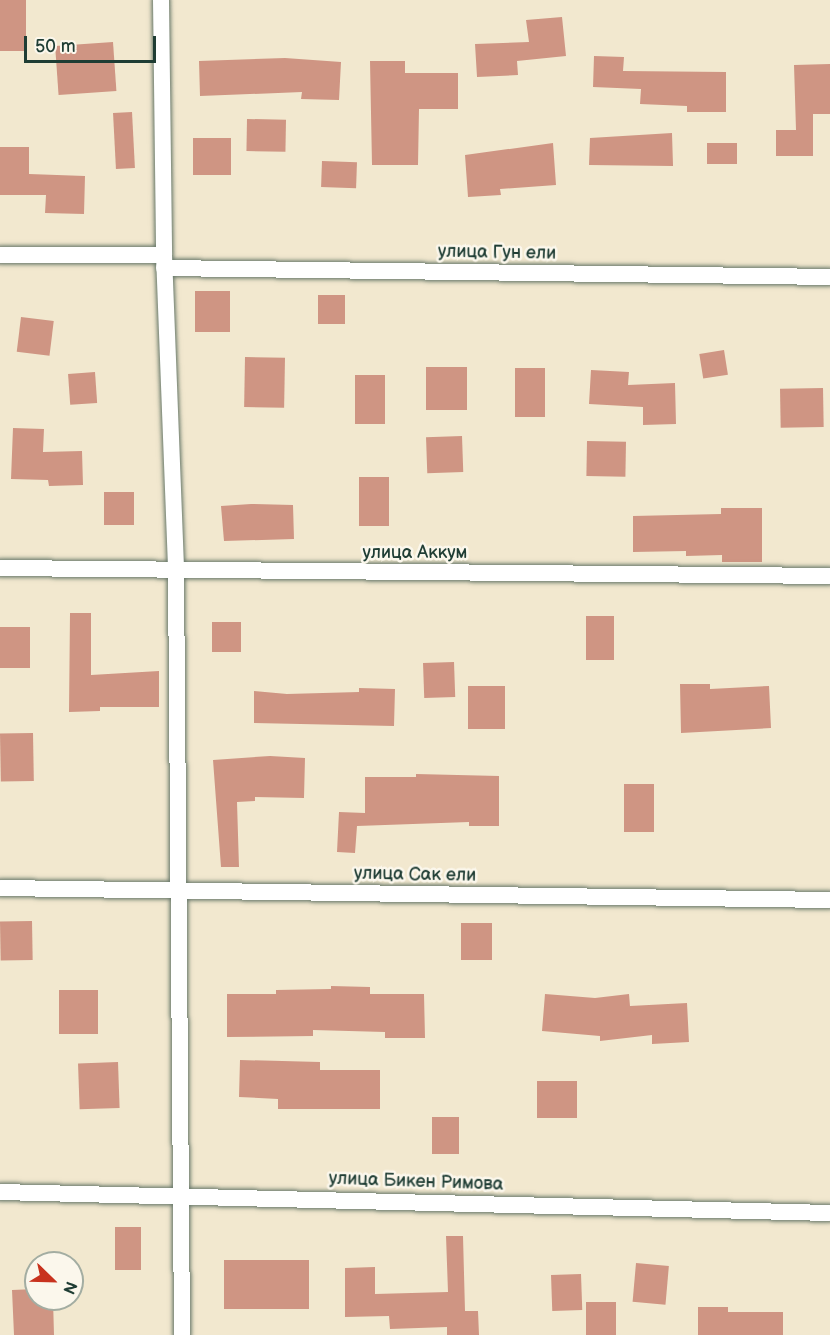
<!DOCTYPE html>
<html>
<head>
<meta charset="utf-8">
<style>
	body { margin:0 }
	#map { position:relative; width:830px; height:1335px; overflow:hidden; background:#f2e8cf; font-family:"Balsamiq Sans",sans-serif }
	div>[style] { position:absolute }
	.building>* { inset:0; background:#cf9583; transform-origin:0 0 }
	.roads { filter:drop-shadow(0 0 2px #69796a) drop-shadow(0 0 2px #69796a) }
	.minor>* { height:16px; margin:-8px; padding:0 8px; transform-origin:8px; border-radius:8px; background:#fff }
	span { translate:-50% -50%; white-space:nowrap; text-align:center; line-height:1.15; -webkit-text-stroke:5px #fbf7ec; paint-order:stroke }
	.street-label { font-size:18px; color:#1f3d34 }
	.north { position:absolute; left:24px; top:1251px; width:60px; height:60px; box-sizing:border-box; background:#fbf7ec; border:2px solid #a3ada2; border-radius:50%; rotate:113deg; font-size:16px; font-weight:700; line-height:24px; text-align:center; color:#1f3d34 }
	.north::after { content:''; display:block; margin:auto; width:21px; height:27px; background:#c8321e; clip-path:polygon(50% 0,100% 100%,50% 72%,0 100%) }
	.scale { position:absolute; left:24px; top:36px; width:132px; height:27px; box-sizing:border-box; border:3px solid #1f3d34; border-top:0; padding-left:8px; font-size:18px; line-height:21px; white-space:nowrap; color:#1f3d34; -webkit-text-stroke:4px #fbf7ec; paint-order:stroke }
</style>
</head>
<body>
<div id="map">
	<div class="building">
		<div style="left:0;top:0;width:26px;height:51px"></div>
		<div style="clip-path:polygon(562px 17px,566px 56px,517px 61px,518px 75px,477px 77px,475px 44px,529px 42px,526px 20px)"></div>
		<div style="left:113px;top:42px;width:49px;height:58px;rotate:86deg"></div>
		<div style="clip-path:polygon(594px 56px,624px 57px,623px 71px,726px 72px,726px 112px,687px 112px,687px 106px,640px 104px,641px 89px,593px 87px)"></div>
		<div style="clip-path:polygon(285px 58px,341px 62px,339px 100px,301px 99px,302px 92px,200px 96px,199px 61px)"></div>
		<div style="clip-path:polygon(370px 61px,405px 61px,405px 73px,458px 73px,458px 109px,419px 109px,418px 165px,372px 165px)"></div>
		<div style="clip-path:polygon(830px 64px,830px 114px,813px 114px,813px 156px,776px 156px,776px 130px,796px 130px,794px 65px)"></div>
		<div style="left:132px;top:112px;width:56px;height:19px;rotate:87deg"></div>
		<div style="left:247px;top:119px;width:39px;height:32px;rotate:1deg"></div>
		<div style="clip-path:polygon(672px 133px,673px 166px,589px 165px,590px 138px)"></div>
		<div style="left:231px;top:138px;width:37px;height:38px;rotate:90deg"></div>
		<div style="clip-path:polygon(553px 143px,556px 185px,500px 189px,501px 195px,468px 197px,465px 155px)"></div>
		<div style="left:707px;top:143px;width:30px;height:21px"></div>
		<div style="clip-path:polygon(0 147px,29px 147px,29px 174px,85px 176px,84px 214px,45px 213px,46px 195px,0 195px)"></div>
		<div style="left:322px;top:161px;width:35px;height:26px;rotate:2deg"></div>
		<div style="left:195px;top:291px;width:35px;height:41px"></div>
		<div style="left:318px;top:295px;width:27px;height:29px"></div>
		<div style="left:21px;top:317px;width:33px;height:35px;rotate:7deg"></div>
		<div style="left:724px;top:350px;width:25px;height:25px;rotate:81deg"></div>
		<div style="left:245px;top:357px;width:40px;height:50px;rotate:1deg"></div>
		<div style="left:426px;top:367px;width:41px;height:43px"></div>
		<div style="left:515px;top:368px;width:30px;height:49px"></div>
		<div style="clip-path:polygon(591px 370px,629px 372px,628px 385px,675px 383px,676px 424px,643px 425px,643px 407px,589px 404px)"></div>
		<div style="left:95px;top:372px;width:31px;height:27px;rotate:86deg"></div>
		<div style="left:355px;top:375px;width:30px;height:49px"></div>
		<div style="left:823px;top:388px;width:39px;height:43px;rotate:89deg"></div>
		<div style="clip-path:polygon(13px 428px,44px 429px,43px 452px,82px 451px,83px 485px,49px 486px,48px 480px,11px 479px)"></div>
		<div style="left:462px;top:436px;width:36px;height:36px;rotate:88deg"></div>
		<div style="left:587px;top:441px;width:39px;height:35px;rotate:1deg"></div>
		<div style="left:359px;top:477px;width:30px;height:49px"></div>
		<div style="left:134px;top:492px;width:33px;height:30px;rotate:90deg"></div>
		<div style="clip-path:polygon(251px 504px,293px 505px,294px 539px,224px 541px,221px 506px)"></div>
		<div style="clip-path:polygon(721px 508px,762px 508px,762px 562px,722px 562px,722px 555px,686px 556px,686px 551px,633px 552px,633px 516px,721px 514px)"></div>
		<div style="clip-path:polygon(70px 613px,91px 613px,91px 675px,159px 671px,159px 707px,100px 707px,100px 711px,69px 712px)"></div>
		<div style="left:586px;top:616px;width:28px;height:44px"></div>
		<div style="left:241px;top:622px;width:30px;height:29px;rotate:90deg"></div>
		<div style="left:0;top:627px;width:30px;height:41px"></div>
		<div style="left:454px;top:662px;width:35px;height:31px;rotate:88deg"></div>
		<div style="clip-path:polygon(680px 684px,710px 684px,710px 689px,769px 686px,771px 728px,681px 733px)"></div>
		<div style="left:505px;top:686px;width:43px;height:37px;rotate:90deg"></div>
		<div style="clip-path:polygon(359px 688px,395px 689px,394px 726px,254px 723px,254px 691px,287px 694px,359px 692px)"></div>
		<div style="left:33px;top:733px;width:48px;height:33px;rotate:89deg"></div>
		<div style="clip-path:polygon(270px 756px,305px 758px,304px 798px,255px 797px,255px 801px,237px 802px,239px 867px,221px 867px,213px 760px)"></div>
		<div style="clip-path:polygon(416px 774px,499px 776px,499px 826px,469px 826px,469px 822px,357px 826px,355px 853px,337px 852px,339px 812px,365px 813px,365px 777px,416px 777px)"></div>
		<div style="left:624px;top:784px;width:30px;height:48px"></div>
		<div style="left:32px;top:921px;width:39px;height:32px;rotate:89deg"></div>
		<div style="left:461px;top:923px;width:31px;height:37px"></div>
		<div style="clip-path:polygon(331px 986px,370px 987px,370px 994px,424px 994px,425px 1038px,385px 1038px,385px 1032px,313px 1030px,313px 1036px,227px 1037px,227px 994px,276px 994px,276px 990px,331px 989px)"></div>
		<div style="left:59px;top:990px;width:39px;height:44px"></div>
		<div style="clip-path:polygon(545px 994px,595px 998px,629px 994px,630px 1006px,687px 1003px,689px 1042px,652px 1044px,652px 1035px,600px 1041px,600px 1036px,542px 1031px)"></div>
		<div style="clip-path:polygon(240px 1060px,320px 1062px,320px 1070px,380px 1070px,380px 1109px,278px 1109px,278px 1099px,239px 1097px)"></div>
		<div style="left:118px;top:1062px;width:46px;height:40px;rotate:88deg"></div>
		<div style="left:577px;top:1081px;width:37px;height:40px;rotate:90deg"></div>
		<div style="left:432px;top:1117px;width:27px;height:37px"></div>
		<div style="left:115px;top:1227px;width:26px;height:43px"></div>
		<div style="clip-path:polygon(446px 1236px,463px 1236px,465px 1311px,478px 1311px,479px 1335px,447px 1335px,447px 1327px,390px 1329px,389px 1316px,345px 1317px,345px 1268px,375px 1267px,375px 1294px,448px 1292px)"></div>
		<div style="left:309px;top:1260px;width:49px;height:85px;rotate:90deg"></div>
		<div style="left:636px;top:1263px;width:33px;height:39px;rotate:5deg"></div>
		<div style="left:581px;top:1274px;width:36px;height:30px;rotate:88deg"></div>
		<div style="clip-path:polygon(36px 1289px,36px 1299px,53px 1299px,54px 1335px,14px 1335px,12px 1290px)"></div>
		<div style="left:586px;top:1302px;width:30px;height:33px"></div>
		<div style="clip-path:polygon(698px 1307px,728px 1307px,728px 1312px,783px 1312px,783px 1335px,698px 1335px)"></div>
	</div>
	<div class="roads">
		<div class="minor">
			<div style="left:161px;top:0;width:255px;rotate:89.3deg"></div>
			<div style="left:164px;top:255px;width:315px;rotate:87.8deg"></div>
			<div style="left:176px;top:570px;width:765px;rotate:89.55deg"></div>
			<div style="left:0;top:255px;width:164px"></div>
			<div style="left:164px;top:268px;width:666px;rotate:0.77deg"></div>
			<div style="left:0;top:568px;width:830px;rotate:0.55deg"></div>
			<div style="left:0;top:888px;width:830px;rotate:0.83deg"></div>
			<div style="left:0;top:1192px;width:830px;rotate:1.45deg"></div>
		</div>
	</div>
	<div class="street-label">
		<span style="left:497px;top:253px;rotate:1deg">улица Гун ели</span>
		<span style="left:415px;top:553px">улица Аккум</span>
		<span style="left:415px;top:875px;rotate:1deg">улица Сак ели</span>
		<span style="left:416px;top:1182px;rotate:2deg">улица Бикен Римова</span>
	</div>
	<div class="north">N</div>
	<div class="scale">50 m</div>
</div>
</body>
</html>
